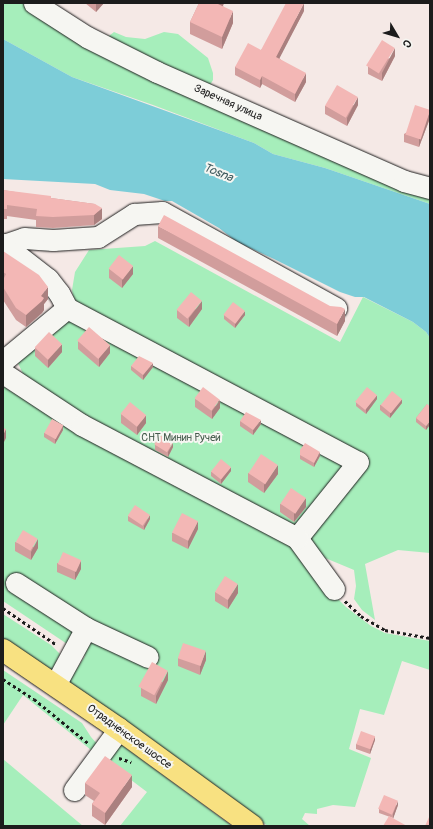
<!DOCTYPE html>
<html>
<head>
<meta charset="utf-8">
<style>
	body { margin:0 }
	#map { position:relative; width:433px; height:829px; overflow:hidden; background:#f5e9e6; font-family:Pangolin,sans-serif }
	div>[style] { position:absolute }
	.green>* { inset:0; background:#a6eebb }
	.water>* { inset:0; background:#7dcdd8 }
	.path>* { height:2.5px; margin-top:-1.25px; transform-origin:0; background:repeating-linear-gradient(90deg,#1c1c1c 0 3px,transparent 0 6px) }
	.roads { filter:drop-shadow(0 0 1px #1c1c1c) drop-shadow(0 0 1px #1c1c1c) }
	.minor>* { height:21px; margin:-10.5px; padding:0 10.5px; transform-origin:10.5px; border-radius:10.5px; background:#f6f6f2 }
	.major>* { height:22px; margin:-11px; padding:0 11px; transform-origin:11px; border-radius:11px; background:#f8e181 }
	.wall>* { inset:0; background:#d19d9c }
	.shaded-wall>* { inset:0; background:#aa807f }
	.building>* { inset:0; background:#f3b7b5; transform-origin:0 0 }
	span { translate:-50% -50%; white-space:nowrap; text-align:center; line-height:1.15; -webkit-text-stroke:4px #f6f6f2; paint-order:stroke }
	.street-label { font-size:11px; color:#1c1c1c }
	.park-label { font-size:11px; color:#455b4c }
	.water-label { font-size:12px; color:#3e5a5e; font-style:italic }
	.frame { position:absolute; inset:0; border:4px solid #1c1c1c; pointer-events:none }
	.north { position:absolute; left:377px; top:16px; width:40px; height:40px; -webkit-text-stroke:3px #f6f6f2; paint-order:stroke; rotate:128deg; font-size:11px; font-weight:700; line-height:16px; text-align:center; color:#1c1c1c }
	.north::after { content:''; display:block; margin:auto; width:14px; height:18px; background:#1c1c1c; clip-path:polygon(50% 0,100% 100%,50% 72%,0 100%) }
</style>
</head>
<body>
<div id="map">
	<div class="green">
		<div style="clip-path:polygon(3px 3px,21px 3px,56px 24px,430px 193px,430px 204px,325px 168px,273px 154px,254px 143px,153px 105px,72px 77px,3px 39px)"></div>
		<div style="clip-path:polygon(114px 32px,126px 37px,145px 39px,164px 32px,178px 34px,208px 58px,213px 73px,213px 80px,210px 85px,105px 39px)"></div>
		<div style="clip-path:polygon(155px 241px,340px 342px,363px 297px,413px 322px,426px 332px,430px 338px,430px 553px,398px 550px,365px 564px,375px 620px,362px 610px,354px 599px,356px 586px,354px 570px,318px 555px,311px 541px,312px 531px,297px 548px,324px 585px,346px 607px,371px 626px,385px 633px,430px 641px,430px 670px,402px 661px,384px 715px,360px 709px,349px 749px,371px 758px,355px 807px,333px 805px,317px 809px,317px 814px,305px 813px,302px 819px,310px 826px,268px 826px,175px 764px,67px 680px,71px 670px,76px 670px,85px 656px,3px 601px,3px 386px,17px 395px,25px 394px,29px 387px,18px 363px,69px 310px,74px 301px,72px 290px,75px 272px,89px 250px,145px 246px)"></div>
		<div style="clip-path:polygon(3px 614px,51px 645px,60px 654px,52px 670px,3px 638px)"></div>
		<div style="clip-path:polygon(3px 670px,82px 723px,91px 737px,99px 746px,96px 754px,23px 695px,3px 725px)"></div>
		<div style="clip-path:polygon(119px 743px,232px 826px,120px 826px,147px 792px,102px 758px)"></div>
		<div style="clip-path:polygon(3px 759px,83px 826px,3px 826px)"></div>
	</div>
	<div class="water">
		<div style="clip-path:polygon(3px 39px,72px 77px,227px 133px,254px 143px,273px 154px,325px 168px,430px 204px,430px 338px,426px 332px,413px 322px,364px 297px,355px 297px,340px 292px,274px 259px,237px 242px,219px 228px,172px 201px,165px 201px,144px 194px,110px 190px,95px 184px,3px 179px)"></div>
	</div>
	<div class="path">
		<div style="left:345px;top:601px;width:22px;rotate:43deg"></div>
		<div style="left:361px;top:616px;width:28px;rotate:30deg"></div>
		<div style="left:385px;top:630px;width:46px;rotate:10.1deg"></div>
		<div style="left:3px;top:608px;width:65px;rotate:34.4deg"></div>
		<div style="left:3px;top:679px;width:37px;rotate:33deg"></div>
		<div style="left:34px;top:699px;width:70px;rotate:39.2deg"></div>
		<div style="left:119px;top:758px;width:13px;rotate:18deg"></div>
	</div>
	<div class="roads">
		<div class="minor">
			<div style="left:34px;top:3px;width:63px;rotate:32.7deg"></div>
			<div style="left:87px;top:37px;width:78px;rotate:26.6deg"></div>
			<div style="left:157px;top:72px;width:270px;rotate:23.8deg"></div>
			<div style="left:404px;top:181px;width:27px;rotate:15deg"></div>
			<div style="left:3px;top:244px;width:57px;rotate:37.9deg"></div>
			<div style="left:48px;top:279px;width:18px;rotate:52deg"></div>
			<div style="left:59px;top:293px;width:17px;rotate:62deg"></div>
			<div style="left:67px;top:308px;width:329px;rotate:27.9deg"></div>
			<div style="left:358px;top:462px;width:97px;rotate:128.8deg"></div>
			<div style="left:297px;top:538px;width:63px;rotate:54deg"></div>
			<div style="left:4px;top:245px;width:21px;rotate:-19deg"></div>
			<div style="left:24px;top:238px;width:29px;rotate:4deg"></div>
			<div style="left:53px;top:240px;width:45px;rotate:-3.8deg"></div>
			<div style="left:98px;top:237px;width:43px;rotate:-32.6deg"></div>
			<div style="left:134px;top:214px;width:28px;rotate:-4deg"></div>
			<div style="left:162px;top:212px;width:199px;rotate:28.9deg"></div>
			<div style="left:3px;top:361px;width:83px;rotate:-39.6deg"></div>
			<div style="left:3px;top:373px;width:95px;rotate:33.4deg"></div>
			<div style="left:82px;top:425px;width:243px;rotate:27.7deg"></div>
			<div style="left:16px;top:583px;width:83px;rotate:32.7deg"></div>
			<div style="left:86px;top:628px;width:68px;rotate:25.1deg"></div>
			<div style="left:55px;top:685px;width:65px;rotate:-61.5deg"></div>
			<div style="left:74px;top:790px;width:76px;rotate:-53.6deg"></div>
		</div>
		<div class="major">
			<div style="left:3px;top:650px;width:140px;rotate:34.3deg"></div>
			<div style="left:119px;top:729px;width:165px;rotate:36.1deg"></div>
		</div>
	</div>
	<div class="wall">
		<div style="clip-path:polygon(85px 3px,104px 3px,96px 12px)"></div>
		<div style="clip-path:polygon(199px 3px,224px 3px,223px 6px,233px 23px,222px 49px,190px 34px,190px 22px)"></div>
		<div style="clip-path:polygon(304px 11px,279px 58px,306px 82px,295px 102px,262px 84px,260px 88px,235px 75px,235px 67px,261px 50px)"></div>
		<div style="clip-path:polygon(395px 56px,382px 81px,368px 74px,368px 66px)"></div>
		<div style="clip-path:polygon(358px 105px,347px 126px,325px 114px,325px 106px)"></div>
		<div style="clip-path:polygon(430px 118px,419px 147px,404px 142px,404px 134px)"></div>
		<div style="clip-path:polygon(3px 190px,51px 198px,95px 204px,102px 219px,94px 225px,53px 228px,36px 227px,36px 220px,7px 216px,7px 219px,3px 219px)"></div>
		<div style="clip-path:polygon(158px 226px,345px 321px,337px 336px,158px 238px)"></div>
		<div style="clip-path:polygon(3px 251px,48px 299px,44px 304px,44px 310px,42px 313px,26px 327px,16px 320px,3px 300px)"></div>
		<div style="clip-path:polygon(109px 269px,133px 274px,122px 288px,109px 278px)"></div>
		<div style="clip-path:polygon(202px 309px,189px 327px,177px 318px,177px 310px)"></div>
		<div style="clip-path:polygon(224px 315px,245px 315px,235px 328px,224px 319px)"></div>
		<div style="clip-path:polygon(78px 341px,110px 353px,99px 367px,78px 349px)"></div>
		<div style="clip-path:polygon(35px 348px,62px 352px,48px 368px,35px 356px)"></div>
		<div style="clip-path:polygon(131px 366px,153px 367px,143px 380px,131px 370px)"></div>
		<div style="clip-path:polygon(195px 399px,220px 408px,212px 419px,195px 407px)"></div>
		<div style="clip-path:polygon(377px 399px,366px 414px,356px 406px,356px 402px)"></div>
		<div style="clip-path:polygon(402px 403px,390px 418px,380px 410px,380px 405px)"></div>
		<div style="clip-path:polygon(427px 404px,426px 430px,416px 422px,416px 418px)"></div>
		<div style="clip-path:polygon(121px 414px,146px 423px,137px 435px,121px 423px)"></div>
		<div style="clip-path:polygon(240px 421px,261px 424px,253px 435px,240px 426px)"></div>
		<div style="clip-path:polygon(63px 430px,55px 444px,44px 437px,44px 433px)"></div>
		<div style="clip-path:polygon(155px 445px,173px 447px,168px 457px,155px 450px)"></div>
		<div style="clip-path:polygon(300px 450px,320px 456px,314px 467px,300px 459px)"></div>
		<div style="clip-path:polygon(231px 471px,221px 484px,211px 476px,211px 472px)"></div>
		<div style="clip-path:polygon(248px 473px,278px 474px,264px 493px,248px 482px)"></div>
		<div style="clip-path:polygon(280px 504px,306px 507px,294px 522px,280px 512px)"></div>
		<div style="clip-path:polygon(128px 516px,150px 519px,144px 530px,128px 521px)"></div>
		<div style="clip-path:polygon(198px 529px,188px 549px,172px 541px,172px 533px)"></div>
		<div style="clip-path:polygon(15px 542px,38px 548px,31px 560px,15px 551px)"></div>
		<div style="clip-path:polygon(57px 563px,81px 569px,75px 580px,57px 572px)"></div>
		<div style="clip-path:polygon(215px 592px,238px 593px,228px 609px,215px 601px)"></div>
		<div style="clip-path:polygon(178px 658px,206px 660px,200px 675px,178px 666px)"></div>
		<div style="clip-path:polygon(168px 680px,156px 704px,141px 696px,141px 688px)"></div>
		<div style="clip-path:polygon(375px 740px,370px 754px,356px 749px,356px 744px)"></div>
		<div style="clip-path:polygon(85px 783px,132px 787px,105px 825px,92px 816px,92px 804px,94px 801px,85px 795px)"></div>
		<div style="clip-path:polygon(398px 805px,393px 818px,379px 813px,379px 809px)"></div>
	</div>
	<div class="shaded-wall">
		<div style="clip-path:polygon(97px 3px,104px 3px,96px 12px,96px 4px)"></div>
		<div style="clip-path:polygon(218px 3px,224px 3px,218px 16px)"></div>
		<div style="clip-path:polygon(304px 3px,304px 11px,276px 65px,276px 57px)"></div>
		<div style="clip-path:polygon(233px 11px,233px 23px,222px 49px,222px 37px)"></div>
		<div style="clip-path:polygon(395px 48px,395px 56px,382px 81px,382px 73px)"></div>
		<div style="clip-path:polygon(306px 73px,306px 82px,295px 102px,295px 94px)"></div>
		<div style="clip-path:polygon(262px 76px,262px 84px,260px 88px,260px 80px)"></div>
		<div style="clip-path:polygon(358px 97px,358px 105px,347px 126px,347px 118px)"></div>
		<div style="clip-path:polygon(430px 110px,430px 118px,419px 147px,419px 139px)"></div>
		<div style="clip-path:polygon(102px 208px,102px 219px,94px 225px,94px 215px)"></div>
		<div style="clip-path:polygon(133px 266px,133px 274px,122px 288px,122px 280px)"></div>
		<div style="clip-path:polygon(48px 287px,48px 299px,44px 304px,44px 310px,42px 313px,26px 327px,26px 315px)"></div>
		<div style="clip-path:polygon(202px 301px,202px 309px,189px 327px,189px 318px)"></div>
		<div style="clip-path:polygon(345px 309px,345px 321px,337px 336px,337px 324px)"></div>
		<div style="clip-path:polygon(245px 311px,245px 315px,235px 328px,235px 324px)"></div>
		<div style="clip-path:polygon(62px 344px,62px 352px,48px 368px,48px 360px)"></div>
		<div style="clip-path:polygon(110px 345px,110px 353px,99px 367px,99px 358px)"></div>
		<div style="clip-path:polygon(153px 363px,153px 367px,143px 380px,143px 375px)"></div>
		<div style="clip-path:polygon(377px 395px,377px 399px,366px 414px,366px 409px)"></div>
		<div style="clip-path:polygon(402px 399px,402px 403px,390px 418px,390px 413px)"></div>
		<div style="clip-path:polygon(220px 400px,220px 408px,212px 419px,212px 411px)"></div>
		<div style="clip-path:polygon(146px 415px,146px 423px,137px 435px,137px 427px)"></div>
		<div style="clip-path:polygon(261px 420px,261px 424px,253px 435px,253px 430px)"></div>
		<div style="clip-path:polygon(430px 421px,430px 425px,426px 430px,426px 426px)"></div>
		<div style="clip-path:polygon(63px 425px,63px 430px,55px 444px,55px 439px)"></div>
		<div style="clip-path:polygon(6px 429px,6px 438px,3px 444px,3px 435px)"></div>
		<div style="clip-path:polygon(173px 443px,173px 447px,168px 457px,168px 452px)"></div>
		<div style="clip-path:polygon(320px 452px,320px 456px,314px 467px,314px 463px)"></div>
		<div style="clip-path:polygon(278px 465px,278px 474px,264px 493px,264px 485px)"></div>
		<div style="clip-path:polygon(231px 467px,231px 471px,221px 484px,221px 479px)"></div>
		<div style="clip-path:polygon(306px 498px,306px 507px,294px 522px,294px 514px)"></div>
		<div style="clip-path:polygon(150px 515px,150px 519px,144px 530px,144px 526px)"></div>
		<div style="clip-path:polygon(198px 521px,198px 529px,188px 549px,188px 541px)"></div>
		<div style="clip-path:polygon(38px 539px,38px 548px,31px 560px,31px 552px)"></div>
		<div style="clip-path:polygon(81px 560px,81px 569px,75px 580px,75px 572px)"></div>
		<div style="clip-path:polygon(238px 584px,238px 593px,228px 609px,228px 600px)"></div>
		<div style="clip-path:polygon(206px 651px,206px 660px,200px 675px,200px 666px)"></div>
		<div style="clip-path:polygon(168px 671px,168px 680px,156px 704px,156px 696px)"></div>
		<div style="clip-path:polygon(375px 736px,375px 740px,370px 754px,370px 749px)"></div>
		<div style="clip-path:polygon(132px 775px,132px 787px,105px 825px,105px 813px)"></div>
		<div style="clip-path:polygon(398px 801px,398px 805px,393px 819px,393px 814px)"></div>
	</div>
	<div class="building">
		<div style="clip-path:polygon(199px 3px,218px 3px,218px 4px,233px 11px,222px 37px,190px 22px)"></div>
		<div style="clip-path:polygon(286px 3px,304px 3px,276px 57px,306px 73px,295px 94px,262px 76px,260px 80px,235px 67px,248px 43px,261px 50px)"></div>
		<div style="left:382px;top:40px;width:15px;height:30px;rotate:32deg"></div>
		<div style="left:337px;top:85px;width:24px;height:24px;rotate:30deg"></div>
		<div style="left:415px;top:105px;width:16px;height:31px;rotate:18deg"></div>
		<div style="clip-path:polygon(3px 190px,51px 196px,51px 198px,95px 204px,102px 208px,94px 215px,53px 217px,36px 216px,37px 209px,7px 205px,7px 209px,3px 209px)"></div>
		<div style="clip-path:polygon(164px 215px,330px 306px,341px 307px,345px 309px,337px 324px,158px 226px)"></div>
		<div style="clip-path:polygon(3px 251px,39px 275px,48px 287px,41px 296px,44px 298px,42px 301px,26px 315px,16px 308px,3px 287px,3px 280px,6px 274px,3px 272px)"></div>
		<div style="left:119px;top:255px;width:18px;height:17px;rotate:38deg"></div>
		<div style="left:191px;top:292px;width:14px;height:23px;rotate:39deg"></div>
		<div style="left:233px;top:302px;width:15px;height:16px;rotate:37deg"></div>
		<div style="left:89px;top:327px;width:28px;height:18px;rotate:41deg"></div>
		<div style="left:49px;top:332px;width:18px;height:21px;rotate:43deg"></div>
		<div style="clip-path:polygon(139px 356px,153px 363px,143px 375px,131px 366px)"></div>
		<div style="left:203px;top:387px;width:21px;height:14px;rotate:37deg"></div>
		<div style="left:367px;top:387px;width:13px;height:19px;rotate:39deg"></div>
		<div style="left:392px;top:391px;width:13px;height:18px;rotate:39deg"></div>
		<div style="left:130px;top:402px;width:21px;height:15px;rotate:39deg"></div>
		<div style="clip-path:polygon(427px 404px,430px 406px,430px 421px,426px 426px,416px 418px)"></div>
		<div style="clip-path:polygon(246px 412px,261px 420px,253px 430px,240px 421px)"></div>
		<div style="left:52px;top:419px;width:13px;height:16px;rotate:29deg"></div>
		<div style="clip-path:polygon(3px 428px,6px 429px,3px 435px)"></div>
		<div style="left:160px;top:435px;width:15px;height:11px;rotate:32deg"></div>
		<div style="clip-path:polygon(305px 443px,320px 452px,314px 463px,300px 455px,300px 450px)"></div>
		<div style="left:261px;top:454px;width:20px;height:23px;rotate:33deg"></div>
		<div style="left:221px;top:459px;width:13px;height:16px;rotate:39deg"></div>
		<div style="left:291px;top:488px;width:18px;height:19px;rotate:34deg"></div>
		<div style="left:135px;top:505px;width:18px;height:13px;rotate:34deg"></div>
		<div style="left:182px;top:513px;width:18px;height:22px;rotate:27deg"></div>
		<div style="left:23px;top:530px;width:17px;height:14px;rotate:31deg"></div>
		<div style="left:63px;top:552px;width:20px;height:13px;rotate:24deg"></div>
		<div style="left:225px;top:576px;width:15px;height:19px;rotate:32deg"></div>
		<div style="left:183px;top:643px;width:24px;height:16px;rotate:19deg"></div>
		<div style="left:152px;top:662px;width:18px;height:28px;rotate:29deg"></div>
		<div style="left:361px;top:731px;width:15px;height:14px;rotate:20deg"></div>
		<div style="clip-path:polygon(105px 756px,132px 775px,105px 813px,92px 804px,100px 793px,85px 783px)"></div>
		<div style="left:384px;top:795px;width:15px;height:15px;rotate:23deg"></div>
		<div style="clip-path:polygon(430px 815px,430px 826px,425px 826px)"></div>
		<div style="clip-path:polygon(389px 816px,407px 826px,383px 826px)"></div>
	</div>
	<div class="street-label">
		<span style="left:228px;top:103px;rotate:24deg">Заречная улица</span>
		<span style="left:129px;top:737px;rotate:36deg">Отрадненское шоссе</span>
	</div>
	<div class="park-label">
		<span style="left:181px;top:438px">СНТ Минин Ручей</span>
	</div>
	<div class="water-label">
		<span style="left:218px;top:173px;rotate:22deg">Tosna</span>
	</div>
	<div class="frame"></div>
	<div class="north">С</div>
</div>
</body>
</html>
